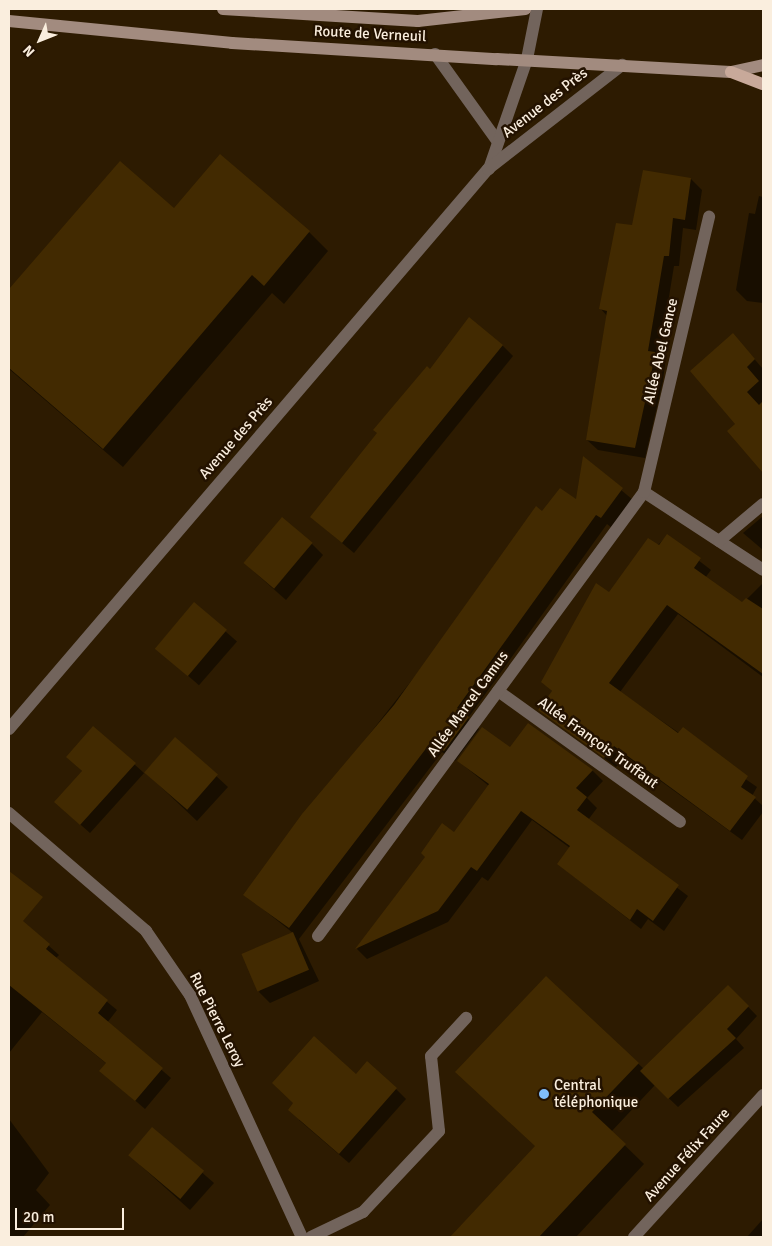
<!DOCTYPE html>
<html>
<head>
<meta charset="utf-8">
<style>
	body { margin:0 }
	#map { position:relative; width:772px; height:1246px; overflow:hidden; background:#2d1b01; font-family:Signika,sans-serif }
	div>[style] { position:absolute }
	.shadow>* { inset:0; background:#0007; transform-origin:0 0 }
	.building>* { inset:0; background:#422a01; transform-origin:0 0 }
	.street>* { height:12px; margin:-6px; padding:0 6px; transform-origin:6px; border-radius:6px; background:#72645c }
	.secondary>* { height:12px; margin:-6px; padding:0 6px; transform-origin:6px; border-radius:6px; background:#a28b7f }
	.primary>* { height:12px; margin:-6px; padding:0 6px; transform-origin:6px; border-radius:6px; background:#c8a99a }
	.dots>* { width:14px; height:14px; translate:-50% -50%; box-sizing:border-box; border:2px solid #231200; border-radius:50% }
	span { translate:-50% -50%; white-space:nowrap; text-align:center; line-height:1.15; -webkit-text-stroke:5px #231200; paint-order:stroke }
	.street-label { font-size:15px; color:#faeede }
	.poi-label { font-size:15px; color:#faeede }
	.left { translate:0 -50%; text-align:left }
	.frame { position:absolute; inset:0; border:10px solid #faeede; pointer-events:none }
	.north { position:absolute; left:15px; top:15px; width:50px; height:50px; -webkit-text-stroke:4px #231200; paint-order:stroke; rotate:226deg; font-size:14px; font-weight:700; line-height:20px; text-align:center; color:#faeede }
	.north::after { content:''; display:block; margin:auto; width:18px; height:22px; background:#faeede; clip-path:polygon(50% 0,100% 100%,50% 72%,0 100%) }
	.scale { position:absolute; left:15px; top:1208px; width:109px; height:22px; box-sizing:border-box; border:2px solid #faeede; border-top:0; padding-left:6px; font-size:15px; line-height:18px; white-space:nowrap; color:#faeede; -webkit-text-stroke:4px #231200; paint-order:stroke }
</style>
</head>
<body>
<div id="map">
	<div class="shadow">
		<div style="clip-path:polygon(120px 162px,174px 210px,309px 232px,328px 251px,284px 304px,272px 293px,123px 467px,9px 369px,9px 291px)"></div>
		<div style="clip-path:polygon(691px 179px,702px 190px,696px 230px,683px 228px,679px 266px,674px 266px,659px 358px,665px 364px,663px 381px,645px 458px,598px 450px,587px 440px,607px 316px,601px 309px,633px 227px)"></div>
		<div style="clip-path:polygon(759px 196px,763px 197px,763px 303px,747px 301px,736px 290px,749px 213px,755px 214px)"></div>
		<div style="clip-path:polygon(502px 345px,513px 356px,354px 553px,311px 517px,431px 371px)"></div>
		<div style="clip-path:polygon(743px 346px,763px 369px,761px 467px,737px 425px)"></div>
		<div style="clip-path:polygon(584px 459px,633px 500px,612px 528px,607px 524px,468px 718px,479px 729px,455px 761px,442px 752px,299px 939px,319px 981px,270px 1003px,259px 992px,293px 933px,244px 894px,543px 513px,577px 501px)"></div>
		<div style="clip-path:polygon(762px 517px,763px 518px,763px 550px,743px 533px)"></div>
		<div style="clip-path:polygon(667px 536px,711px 570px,705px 578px,742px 604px,763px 583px,763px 677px,678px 614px,620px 692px,757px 787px,752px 796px,763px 806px,763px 812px,742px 840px,626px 756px,616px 767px,540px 710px,553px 692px,542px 682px,610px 593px)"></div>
		<div style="clip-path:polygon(312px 544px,323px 555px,286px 600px,244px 563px)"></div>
		<div style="left:194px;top:604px;width:57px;height:58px;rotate:41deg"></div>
		<div style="clip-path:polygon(93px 727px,144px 773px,175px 738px,228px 787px,197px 821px,145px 772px,90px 833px,65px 811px,83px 772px,67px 757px)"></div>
		<div style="clip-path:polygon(510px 749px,592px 770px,603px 781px,587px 798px,597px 808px,588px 820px,688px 896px,664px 931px,648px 919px,641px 929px,558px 864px,570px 848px,532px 820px,488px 881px,482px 877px,448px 922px,367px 959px,357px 949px,427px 857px,455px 834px,489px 786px,458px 761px)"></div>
		<div style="clip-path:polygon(28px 927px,59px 955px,55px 959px,117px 1010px,107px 1023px,171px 1078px,145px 1109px,101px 1071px,107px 1064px,42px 1012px,9px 1053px,9px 950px)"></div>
		<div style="clip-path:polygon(546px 977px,644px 1069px,728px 986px,757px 1016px,736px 1039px,744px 1048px,678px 1107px,655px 1085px,611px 1132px,644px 1164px,576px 1237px,451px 1237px,536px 1147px)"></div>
		<div style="clip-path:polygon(356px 1075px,396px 1089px,406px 1099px,349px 1163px,299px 1120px)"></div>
		<div style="clip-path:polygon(9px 1119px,49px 1173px,36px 1190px,50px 1205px,23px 1237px,9px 1237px)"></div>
		<div style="clip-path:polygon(152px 1129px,214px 1183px,190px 1210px,140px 1165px)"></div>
		<div style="clip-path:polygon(763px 1219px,763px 1237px,747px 1237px)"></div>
	</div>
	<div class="building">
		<div style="clip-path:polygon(220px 154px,310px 231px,264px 286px,252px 275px,103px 449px,9px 368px,9px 289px,120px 161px,174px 208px)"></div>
		<div style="clip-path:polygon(643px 170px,691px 178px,685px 220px,673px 218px,669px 256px,664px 256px,648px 351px,655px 352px,652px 370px,635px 448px,586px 440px,607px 311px,599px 309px,616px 223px,632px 225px)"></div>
		<div style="clip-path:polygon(469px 317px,503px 345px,342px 543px,310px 517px,377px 433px,373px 430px,427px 366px,430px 369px)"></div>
		<div style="clip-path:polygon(733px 333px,755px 359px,747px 367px,759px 381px,747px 392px,759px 405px,763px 401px,763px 473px,727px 431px,735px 424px,690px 371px)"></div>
		<div style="clip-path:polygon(583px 456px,623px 488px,601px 518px,596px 515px,457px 708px,469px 717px,444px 751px,431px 742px,289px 928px,243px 895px,302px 814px,394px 705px,536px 506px,542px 511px,560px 488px,576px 499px)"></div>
		<div style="left:282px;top:517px;width:40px;height:60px;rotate:40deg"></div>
		<div style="clip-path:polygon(667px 534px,701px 558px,694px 568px,742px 602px,746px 598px,763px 609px,763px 674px,667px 605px,609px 683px,678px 733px,683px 727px,748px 776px,741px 787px,756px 797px,730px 831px,614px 746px,604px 758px,538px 710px,552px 691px,541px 682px,596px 583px,609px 592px,648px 538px,659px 545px)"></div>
		<div style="left:194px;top:602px;width:43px;height:61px;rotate:40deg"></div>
		<div style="clip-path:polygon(528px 723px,593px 770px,576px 788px,587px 797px,577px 810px,679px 885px,653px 921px,637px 909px,630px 920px,557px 864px,570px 846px,521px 811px,477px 871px,471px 867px,438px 911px,355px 949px,425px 857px,421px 853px,442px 823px,454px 832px,489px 784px,457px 761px,482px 727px,510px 747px)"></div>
		<div style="clip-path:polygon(93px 726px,136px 763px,80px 825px,54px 802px,82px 771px,66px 757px)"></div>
		<div style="left:175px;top:737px;width:57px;height:47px;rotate:41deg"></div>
		<div style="clip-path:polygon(9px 871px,43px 897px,23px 921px,50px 944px,46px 949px,108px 1000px,98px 1013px,163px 1068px,135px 1101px,99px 1071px,106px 1063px,9px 985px)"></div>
		<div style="left:293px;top:932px;width:41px;height:56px;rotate:67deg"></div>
		<div style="clip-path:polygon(546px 976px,639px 1063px,592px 1112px,626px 1144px,539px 1237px,450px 1237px,535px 1146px,455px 1072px)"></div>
		<div style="clip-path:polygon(728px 985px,749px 1006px,727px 1029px,736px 1038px,668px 1099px,640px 1071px)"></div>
		<div style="clip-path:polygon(314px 1036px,356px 1074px,367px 1061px,397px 1088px,339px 1154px,288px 1110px,293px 1103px,272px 1083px)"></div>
		<div style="left:152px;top:1127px;width:68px;height:37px;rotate:40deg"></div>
	</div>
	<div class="street">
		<div style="left:435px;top:54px;width:108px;rotate:54.4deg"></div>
		<div style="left:489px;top:169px;width:116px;rotate:-70.9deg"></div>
		<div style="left:527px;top:59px;width:51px;rotate:-78.7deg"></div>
		<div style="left:644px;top:492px;width:142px;rotate:33.2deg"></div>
		<div style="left:719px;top:541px;width:57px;rotate:-40.1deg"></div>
		<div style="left:498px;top:691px;width:224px;rotate:35.7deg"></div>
		<div style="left:9px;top:729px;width:737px;rotate:-49.46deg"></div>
		<div style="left:488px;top:169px;width:170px;rotate:-37.8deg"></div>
		<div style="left:9px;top:813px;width:181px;rotate:40.7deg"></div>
		<div style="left:146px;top:931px;width:78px;rotate:55.5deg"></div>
		<div style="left:190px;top:995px;width:267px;rotate:65.2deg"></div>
		<div style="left:318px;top:936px;width:551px;rotate:-53.71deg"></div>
		<div style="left:644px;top:492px;width:283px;rotate:-76.7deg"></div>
		<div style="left:311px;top:1237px;width:58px;rotate:-25.7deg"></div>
		<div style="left:363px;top:1212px;width:111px;rotate:-46.8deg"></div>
		<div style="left:439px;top:1131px;width:75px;rotate:-96.1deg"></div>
		<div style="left:431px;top:1056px;width:52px;rotate:-47.4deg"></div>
		<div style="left:634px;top:1237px;width:192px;rotate:-47.7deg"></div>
	</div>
	<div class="secondary">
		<div style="left:223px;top:9px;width:195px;rotate:3.5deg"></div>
		<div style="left:418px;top:21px;width:108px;rotate:-6.4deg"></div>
		<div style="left:9px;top:21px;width:224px;rotate:5.6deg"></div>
		<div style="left:232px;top:43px;width:265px;rotate:3.5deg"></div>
		<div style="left:497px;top:59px;width:234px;rotate:3.2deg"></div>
		<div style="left:731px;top:72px;width:33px;rotate:-12deg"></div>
	</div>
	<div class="primary">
		<div style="left:731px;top:72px;width:34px;rotate:21deg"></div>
	</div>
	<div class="dots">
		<div style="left:544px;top:1094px;background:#80bdfa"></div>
	</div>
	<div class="street-label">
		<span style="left:370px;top:34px;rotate:3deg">Route de Verneuil</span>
		<span style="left:545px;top:103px;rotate:-38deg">Avenue des Près</span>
		<span style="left:661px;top:351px;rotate:-77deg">Allée Abel Gance</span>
		<span style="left:236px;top:438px;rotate:-49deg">Avenue des Près</span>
		<span style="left:468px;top:704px;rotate:-54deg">Allée Marcel Camus</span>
		<span style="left:598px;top:743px;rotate:36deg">Allée François Truffaut</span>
		<span style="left:217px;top:1020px;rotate:63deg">Rue Pierre Leroy</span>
		<span style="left:687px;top:1155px;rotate:-48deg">Avenue Félix Faure</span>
	</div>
	<div class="poi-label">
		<span class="left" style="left:554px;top:1094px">Central<br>téléphonique</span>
	</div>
	<div class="frame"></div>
	<div class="north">N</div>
	<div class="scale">20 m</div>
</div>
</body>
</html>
